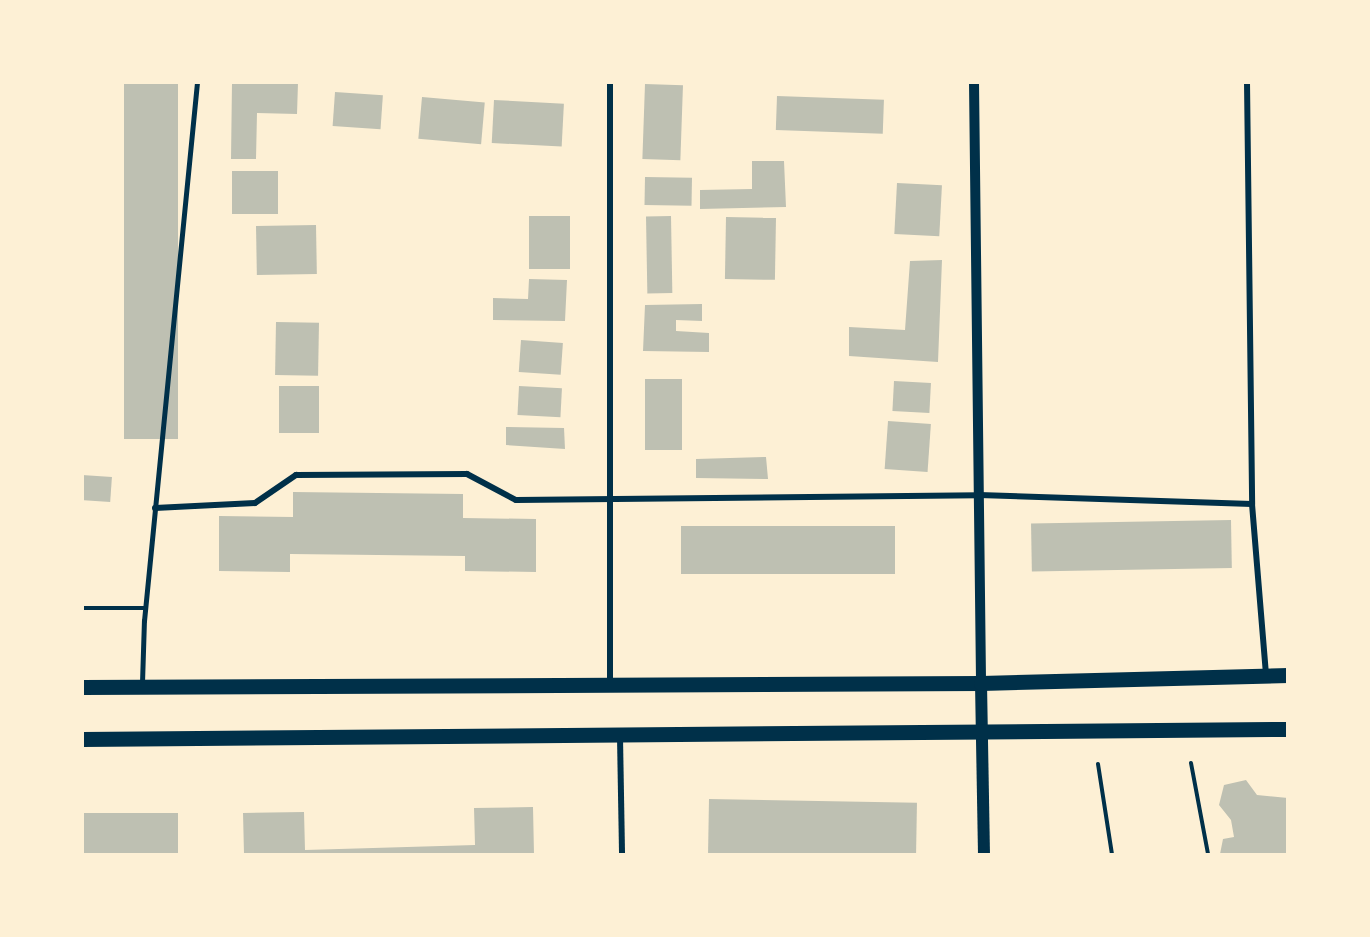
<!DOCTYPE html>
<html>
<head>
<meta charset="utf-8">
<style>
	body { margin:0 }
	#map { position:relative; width:1370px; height:937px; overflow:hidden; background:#fdf0d5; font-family:"Source Serif 4",serif }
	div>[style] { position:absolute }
	.building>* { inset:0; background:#bec0b2; transform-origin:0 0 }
	.path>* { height:4px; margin:-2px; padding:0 2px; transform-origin:2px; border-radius:2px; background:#003049 }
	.service>* { height:4.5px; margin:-2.25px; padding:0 2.25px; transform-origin:2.25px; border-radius:2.25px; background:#003049 }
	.minor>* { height:6px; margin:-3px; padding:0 3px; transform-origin:3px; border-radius:3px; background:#003049 }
	.tertiary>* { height:10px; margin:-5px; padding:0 5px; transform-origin:5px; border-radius:5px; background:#003049 }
	.secondary>* { height:12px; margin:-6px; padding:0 6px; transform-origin:6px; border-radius:6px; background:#003049 }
	.primary>* { height:15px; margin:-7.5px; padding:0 7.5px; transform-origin:7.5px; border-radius:7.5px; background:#003049 }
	span { translate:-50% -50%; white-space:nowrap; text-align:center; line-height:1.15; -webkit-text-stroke:4.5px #fdf0d5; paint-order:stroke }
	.frame { position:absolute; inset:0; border:84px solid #fdf0d5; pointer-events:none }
</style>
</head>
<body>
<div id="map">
	<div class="building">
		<div style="left:124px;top:82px;width:54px;height:357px"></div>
		<div style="clip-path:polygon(232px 82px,298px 83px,297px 114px,257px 113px,256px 159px,231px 159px)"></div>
		<div style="left:645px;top:84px;width:38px;height:75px;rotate:2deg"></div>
		<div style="left:335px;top:92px;width:48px;height:34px;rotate:4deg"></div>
		<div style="left:777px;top:96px;width:107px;height:34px;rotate:2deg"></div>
		<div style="left:422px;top:97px;width:63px;height:42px;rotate:5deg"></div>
		<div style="left:494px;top:100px;width:70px;height:43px;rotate:3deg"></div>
		<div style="clip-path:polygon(752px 161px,784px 161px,786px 207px,700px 209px,700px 190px,752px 189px)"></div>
		<div style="left:232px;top:171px;width:46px;height:43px"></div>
		<div style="left:645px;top:177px;width:47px;height:28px;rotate:1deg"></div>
		<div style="left:897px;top:183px;width:45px;height:51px;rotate:3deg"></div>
		<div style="left:529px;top:216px;width:41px;height:53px"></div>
		<div style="left:671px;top:216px;width:77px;height:25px;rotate:89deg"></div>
		<div style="left:726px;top:217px;width:50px;height:62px;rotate:1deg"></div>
		<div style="left:316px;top:225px;width:49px;height:60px;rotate:89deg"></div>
		<div style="clip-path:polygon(942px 260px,938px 362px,849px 356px,849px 327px,905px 330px,910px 261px)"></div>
		<div style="clip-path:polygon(529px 279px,567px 280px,565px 321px,493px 320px,493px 298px,528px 299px)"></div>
		<div style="clip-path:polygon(702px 304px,702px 321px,676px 320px,676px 331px,709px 333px,709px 352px,643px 351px,645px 305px)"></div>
		<div style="left:276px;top:322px;width:43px;height:53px;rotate:1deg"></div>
		<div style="left:521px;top:340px;width:42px;height:32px;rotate:4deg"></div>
		<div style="left:645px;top:379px;width:37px;height:71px"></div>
		<div style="left:894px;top:381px;width:37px;height:30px;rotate:3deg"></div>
		<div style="left:279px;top:386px;width:40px;height:47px"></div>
		<div style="left:519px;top:386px;width:43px;height:29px;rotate:3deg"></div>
		<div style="left:888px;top:421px;width:43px;height:48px;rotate:4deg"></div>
		<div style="clip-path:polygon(506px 427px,564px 428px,565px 449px,506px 445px)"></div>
		<div style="clip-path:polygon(766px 457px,768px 479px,696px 478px,696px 459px)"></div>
		<div style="left:82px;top:475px;width:30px;height:25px;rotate:4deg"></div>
		<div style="clip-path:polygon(293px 492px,463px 494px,463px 518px,536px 519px,536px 572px,465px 571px,465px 556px,290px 554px,290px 572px,219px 571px,219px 516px,293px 517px)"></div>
		<div style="left:1231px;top:520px;width:48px;height:200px;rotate:89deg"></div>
		<div style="left:681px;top:526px;width:214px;height:48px"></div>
		<div style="clip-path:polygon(1246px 780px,1257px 795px,1288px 798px,1288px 854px,1220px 854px,1223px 839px,1234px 837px,1231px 820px,1219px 805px,1224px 785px)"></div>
		<div style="left:709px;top:799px;width:208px;height:55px;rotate:1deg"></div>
		<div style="clip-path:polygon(533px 807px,534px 854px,244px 854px,243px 813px,304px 812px,305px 850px,475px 845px,474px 808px)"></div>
		<div style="left:82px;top:813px;width:96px;height:41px"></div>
	</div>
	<div class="path">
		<div style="left:1191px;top:763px;width:93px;rotate:79.4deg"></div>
		<div style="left:1098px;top:764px;width:91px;rotate:81.2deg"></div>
	</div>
	<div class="service">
		<div style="left:82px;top:608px;width:63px"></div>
		<div style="left:142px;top:683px;width:62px;rotate:-88.2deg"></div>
		<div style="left:144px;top:621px;width:542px;rotate:-84.38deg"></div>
	</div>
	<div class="minor">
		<div style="left:610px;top:82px;width:603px;rotate:90deg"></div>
		<div style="left:1247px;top:82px;width:422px;rotate:89.3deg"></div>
		<div style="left:1252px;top:504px;width:172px;rotate:85.3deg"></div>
		<div style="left:155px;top:508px;width:100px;rotate:-2.9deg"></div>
		<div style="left:255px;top:503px;width:50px;rotate:-34.3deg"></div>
		<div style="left:296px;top:475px;width:171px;rotate:-0.3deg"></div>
		<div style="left:467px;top:474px;width:55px;rotate:28deg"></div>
		<div style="left:516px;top:500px;width:463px;rotate:-0.6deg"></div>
		<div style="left:979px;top:495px;width:273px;rotate:1.9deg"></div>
		<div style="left:620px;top:737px;width:117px;rotate:89deg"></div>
	</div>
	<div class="tertiary">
		<div style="left:974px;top:82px;width:601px;rotate:89.33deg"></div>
	</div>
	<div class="secondary">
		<div style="left:981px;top:683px;width:171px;rotate:89deg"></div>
	</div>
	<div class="primary">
		<div style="left:82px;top:687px;width:899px;rotate:-0.25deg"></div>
		<div style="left:981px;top:683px;width:307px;rotate:-1.5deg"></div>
		<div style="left:82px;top:739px;width:1206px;rotate:-0.48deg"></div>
	</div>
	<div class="frame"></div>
</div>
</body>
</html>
